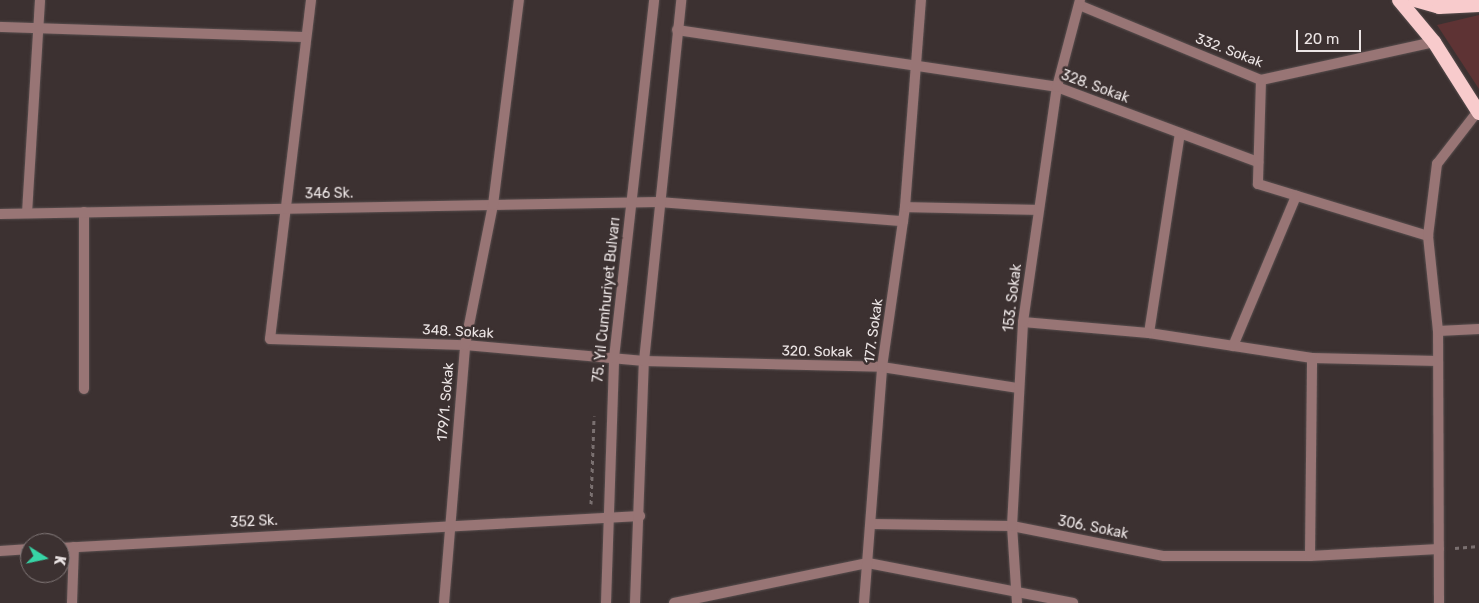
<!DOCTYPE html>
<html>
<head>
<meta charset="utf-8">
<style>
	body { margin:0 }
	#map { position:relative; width:1479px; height:603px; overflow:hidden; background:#3c3131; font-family:Rubik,sans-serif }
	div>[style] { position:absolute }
	.green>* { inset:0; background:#5e3334 }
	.path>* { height:3px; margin-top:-1.5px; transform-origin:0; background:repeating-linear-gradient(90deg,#7a7070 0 4px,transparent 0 8px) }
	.roads { filter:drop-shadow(0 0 1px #584e4e) drop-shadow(0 0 1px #584e4e) }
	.service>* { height:10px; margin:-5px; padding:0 5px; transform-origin:5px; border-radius:5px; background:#987575 }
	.minor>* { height:10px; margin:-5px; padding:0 5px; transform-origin:5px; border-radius:5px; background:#987575 }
	.tertiary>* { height:10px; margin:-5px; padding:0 5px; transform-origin:5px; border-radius:5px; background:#987575 }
	.trunk>* { height:14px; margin:-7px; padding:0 7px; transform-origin:7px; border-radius:7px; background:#f8cbcc }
	span { translate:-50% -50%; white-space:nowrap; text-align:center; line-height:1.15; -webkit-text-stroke:5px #3c3131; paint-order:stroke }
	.street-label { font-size:14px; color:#ece5e5 }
	.north { position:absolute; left:20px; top:533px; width:50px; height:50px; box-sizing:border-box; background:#3c3131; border:1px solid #827979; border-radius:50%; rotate:100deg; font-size:14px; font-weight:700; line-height:20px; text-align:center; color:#ece5e5 }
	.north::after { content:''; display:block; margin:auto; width:18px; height:22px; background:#37d4a6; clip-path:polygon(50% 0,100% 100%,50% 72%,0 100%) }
	.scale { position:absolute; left:1296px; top:30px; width:65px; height:22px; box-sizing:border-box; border:2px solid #ece5e5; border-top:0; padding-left:6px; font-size:15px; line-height:18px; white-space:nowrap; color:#ece5e5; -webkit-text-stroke:4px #3c3131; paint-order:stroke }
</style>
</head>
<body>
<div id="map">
	<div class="green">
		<div style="clip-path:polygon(1479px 15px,1479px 89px,1437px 25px)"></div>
	</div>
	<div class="path">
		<div style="left:591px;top:504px;width:88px;rotate:-88deg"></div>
		<div style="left:1455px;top:548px;width:24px;rotate:-5deg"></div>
	</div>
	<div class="roads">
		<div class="service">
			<div style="left:84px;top:389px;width:177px;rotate:-90deg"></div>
		</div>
		<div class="minor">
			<div style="left:311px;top:0;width:341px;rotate:96.9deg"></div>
			<div style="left:270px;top:339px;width:195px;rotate:1.8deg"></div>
			<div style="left:465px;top:345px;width:180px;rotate:5.1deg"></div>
			<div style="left:644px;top:361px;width:238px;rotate:1.4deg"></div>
			<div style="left:882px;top:367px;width:138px;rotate:8.8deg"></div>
			<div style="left:1079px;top:5px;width:197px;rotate:22.4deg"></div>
			<div style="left:1261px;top:80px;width:177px;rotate:-12.4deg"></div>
			<div style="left:0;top:27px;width:306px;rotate:1.9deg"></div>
			<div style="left:677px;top:30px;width:384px;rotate:8.5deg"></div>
			<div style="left:1057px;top:87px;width:215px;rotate:20.5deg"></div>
			<div style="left:1261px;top:80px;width:104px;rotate:91.7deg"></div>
			<div style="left:1258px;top:184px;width:178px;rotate:17deg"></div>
			<div style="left:905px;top:207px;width:132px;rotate:1.3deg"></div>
			<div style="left:27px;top:213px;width:213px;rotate:-86.5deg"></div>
			<div style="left:0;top:214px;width:659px;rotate:-1.04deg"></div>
			<div style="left:659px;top:202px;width:245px;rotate:4.5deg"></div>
			<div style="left:1023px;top:322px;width:126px;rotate:5deg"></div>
			<div style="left:1149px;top:333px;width:165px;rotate:8.7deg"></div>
			<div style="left:1312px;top:358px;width:126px;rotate:1.4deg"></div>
			<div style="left:1438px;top:331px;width:96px;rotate:-96deg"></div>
			<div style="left:1428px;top:236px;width:73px;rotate:-82.9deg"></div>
			<div style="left:1437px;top:164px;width:67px;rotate:-52.3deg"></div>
			<div style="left:1149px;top:333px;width:202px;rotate:-81.2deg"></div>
			<div style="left:1233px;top:346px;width:163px;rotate:-67.2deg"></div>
			<div style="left:871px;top:524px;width:141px;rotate:0.8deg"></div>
			<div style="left:1012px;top:526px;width:155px;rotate:11.2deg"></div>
			<div style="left:1164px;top:556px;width:146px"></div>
			<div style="left:1310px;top:556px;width:129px;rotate:-3.1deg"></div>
			<div style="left:60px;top:548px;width:581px;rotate:-3.16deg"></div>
			<div style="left:0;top:551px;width:30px;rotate:-4deg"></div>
			<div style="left:1310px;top:556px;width:198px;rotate:-89.4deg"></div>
			<div style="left:72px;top:603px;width:56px;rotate:-88deg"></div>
			<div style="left:444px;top:603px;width:259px;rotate:-85.3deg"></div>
			<div style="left:465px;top:345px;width:143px;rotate:-78.7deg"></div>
			<div style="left:493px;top:205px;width:207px;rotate:-82.8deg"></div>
			<div style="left:674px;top:603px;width:198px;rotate:-11.7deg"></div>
			<div style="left:868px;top:563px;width:209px;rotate:11deg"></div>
			<div style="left:864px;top:603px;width:237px;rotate:-85.6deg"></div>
			<div style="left:882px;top:367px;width:162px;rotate:-81.8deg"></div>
			<div style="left:905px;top:207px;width:208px;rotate:-85.6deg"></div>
			<div style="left:1017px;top:603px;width:77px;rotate:-93.7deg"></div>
			<div style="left:1012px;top:526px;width:204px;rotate:-86.9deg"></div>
			<div style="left:1023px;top:322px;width:237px;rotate:-81.8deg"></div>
			<div style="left:1057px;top:87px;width:90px;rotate:-75.2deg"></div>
			<div style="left:1439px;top:603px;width:272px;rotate:-90.2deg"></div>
			<div style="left:1438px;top:331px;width:41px;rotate:-2.8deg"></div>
		</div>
		<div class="tertiary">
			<div style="left:606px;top:603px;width:245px;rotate:-88.1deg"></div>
			<div style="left:614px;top:358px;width:360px;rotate:-83.6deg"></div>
			<div style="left:635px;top:603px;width:242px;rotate:-87.9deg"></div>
			<div style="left:644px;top:361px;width:363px;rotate:-84.1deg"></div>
		</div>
		<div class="trunk">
			<div style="left:1399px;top:0;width:55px;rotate:50.2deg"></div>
			<div style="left:1434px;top:42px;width:84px;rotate:57.6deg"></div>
			<div style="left:1415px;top:0;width:25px;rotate:16deg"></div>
			<div style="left:1439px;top:7px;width:40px;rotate:-2.9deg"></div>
		</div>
	</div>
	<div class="street-label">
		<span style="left:1229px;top:51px;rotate:21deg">332. Sokak</span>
		<span style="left:1095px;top:87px;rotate:20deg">328. Sokak</span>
		<span style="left:329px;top:194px;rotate:-1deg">346 Sk.</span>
		<span style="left:1013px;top:298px;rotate:-83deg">153. Sokak</span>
		<span style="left:607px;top:300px;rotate:-84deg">75. Yıl Cumhuriyet Bulvarı</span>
		<span style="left:874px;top:331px;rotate:-82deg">177. Sokak</span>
		<span style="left:458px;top:332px;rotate:3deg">348. Sokak</span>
		<span style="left:817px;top:352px;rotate:1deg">320. Sokak</span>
		<span style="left:446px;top:402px;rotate:-85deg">179/1. Sokak</span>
		<span style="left:254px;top:522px;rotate:-3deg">352 Sk.</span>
		<span style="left:1093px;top:528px;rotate:11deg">306. Sokak</span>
	</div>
	<div class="north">K</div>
	<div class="scale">20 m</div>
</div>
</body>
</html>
